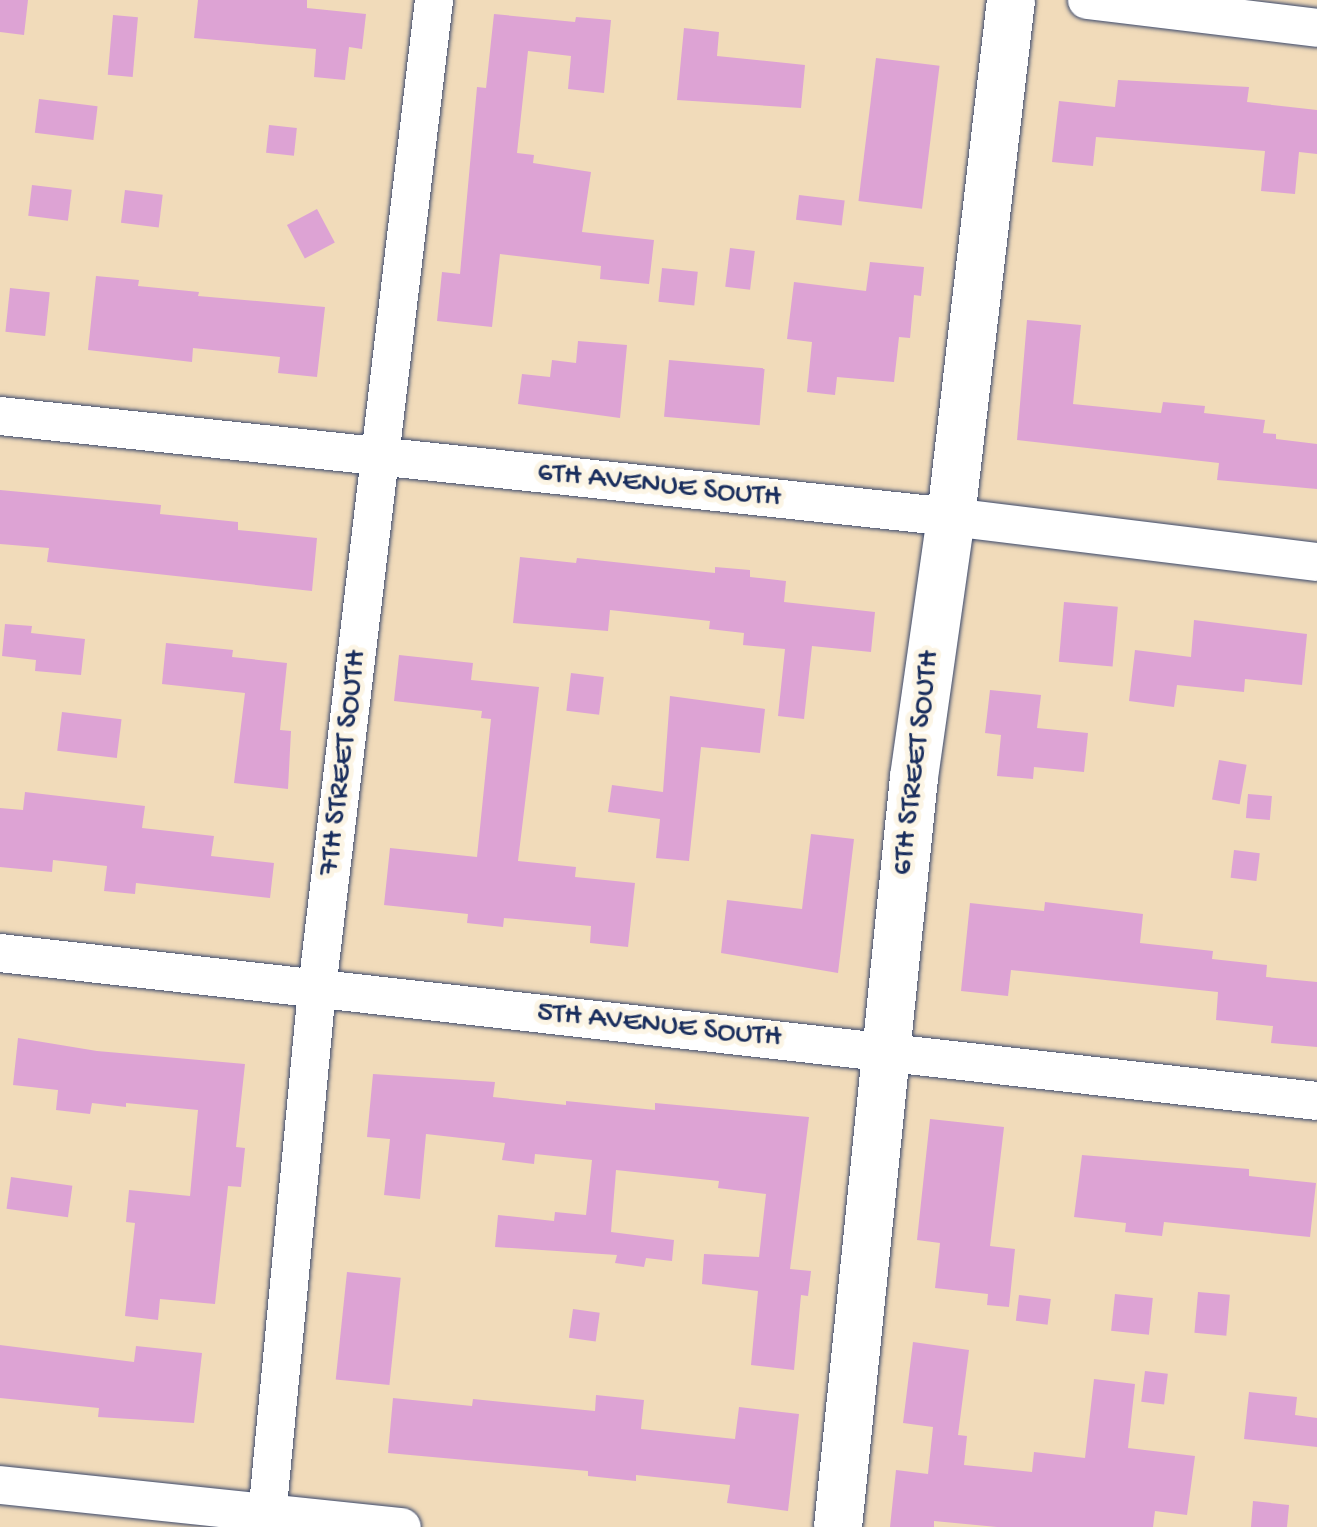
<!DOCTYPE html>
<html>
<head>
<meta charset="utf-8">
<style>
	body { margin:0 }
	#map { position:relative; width:1317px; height:1527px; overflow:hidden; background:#f1dbba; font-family:"Gochi Hand",sans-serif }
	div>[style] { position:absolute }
	.building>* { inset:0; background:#dda3d4; transform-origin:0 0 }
	.roads { filter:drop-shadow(0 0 2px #3b496c) drop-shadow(0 0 2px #3b496c) }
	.minor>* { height:38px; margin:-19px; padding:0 19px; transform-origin:19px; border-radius:19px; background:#fff }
	.major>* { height:48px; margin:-24px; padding:0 24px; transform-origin:24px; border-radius:24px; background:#fff }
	span { translate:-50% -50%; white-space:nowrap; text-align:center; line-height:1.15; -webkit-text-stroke:10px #fcf5e5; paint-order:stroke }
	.street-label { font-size:30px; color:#1b2f5e }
</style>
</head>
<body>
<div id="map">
	<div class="building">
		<div style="clip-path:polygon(0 0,28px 0,24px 35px,0 32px)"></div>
		<div style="clip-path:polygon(198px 0,307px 0,307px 8px,366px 14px,362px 49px,349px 47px,345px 80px,314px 77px,316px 49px,194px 38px)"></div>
		<div style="clip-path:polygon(494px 14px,575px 22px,576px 17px,611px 20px,604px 93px,568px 89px,571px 56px,528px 51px,517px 153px,534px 155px,533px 163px,591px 172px,582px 232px,654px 240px,649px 284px,600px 279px,601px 266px,500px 254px,492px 327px,437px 321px,442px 272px,460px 274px,477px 87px,486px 88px)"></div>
		<div style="left:113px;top:15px;width:25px;height:60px;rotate:5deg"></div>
		<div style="clip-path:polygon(684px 28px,719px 32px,717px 56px,805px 65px,801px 108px,677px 100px)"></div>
		<div style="left:876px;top:58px;width:64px;height:144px;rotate:7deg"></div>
		<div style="clip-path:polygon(1118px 80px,1249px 87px,1247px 102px,1317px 110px,1317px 154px,1299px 152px,1295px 194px,1261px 191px,1265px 151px,1096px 137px,1093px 166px,1052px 162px,1059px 101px,1115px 107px)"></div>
		<div style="left:39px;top:99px;width:59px;height:34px;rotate:7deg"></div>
		<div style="left:269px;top:125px;width:28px;height:28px;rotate:6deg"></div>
		<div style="left:32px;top:185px;width:40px;height:31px;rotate:7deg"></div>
		<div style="left:125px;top:190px;width:38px;height:33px;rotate:7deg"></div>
		<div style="left:799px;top:195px;width:46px;height:25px;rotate:7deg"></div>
		<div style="left:317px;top:209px;width:38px;height:34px;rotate:62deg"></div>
		<div style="left:730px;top:248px;width:25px;height:39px;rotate:7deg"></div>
		<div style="clip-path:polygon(870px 262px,924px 267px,921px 296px,914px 295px,910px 338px,899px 337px,894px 382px,837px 377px,835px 395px,807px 392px,812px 342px,787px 339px,794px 282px,866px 291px)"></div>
		<div style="left:662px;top:268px;width:36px;height:34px;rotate:6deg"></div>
		<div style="clip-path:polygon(96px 276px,139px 280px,138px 286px,199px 292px,198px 296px,325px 307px,317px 377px,278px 373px,280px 357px,193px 348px,192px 362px,88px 350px)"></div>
		<div style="left:10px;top:288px;width:40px;height:44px;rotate:6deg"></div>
		<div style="clip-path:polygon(1027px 320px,1081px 325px,1073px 404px,1161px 413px,1163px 402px,1205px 406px,1204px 413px,1265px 420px,1263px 433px,1276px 434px,1276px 439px,1317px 444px,1317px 489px,1217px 480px,1219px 463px,1017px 440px)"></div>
		<div style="clip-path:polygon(578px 341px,627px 345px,620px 418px,518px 404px,522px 374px,550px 377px,552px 360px,576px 363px)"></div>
		<div style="left:669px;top:360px;width:96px;height:57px;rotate:5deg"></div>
		<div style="clip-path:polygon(0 490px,161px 505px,160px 514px,238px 522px,238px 530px,317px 538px,312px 591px,47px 562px,49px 548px,0 544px)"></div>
		<div style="clip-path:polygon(520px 557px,576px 563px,577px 558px,715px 573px,715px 567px,750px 570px,750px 577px,786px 581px,784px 602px,875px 612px,871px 652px,812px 646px,804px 719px,778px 716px,785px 649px,743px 645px,744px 633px,709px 629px,710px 621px,610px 610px,608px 631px,513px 623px)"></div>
		<div style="left:1064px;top:602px;width:54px;height:60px;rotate:5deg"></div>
		<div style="clip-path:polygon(1194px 620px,1307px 634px,1302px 685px,1245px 679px,1244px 692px,1177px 685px,1174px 707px,1129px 701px,1135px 650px,1191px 657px)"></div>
		<div style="clip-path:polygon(5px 624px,32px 626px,31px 633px,85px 639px,81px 675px,35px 671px,36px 660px,2px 656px)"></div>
		<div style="clip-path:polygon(166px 643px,233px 650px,232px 657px,287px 663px,280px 730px,291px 731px,288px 789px,234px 783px,245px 693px,162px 684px)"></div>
		<div style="clip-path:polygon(399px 655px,473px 663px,471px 680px,539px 687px,518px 861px,576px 867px,575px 877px,635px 883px,628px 947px,590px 943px,591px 926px,504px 918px,503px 927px,467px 923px,468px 914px,384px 905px,390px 848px,477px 857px,491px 719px,481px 718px,482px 711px,394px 701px)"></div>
		<div style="left:571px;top:673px;width:33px;height:38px;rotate:7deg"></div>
		<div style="clip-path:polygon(990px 690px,1041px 695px,1037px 728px,1088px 733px,1084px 772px,1034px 767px,1033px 779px,997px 776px,1001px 735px,985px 733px)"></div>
		<div style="clip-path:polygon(670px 696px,765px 709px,760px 753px,701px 747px,689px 861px,656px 858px,660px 819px,608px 812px,612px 785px,663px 792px)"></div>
		<div style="left:62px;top:712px;width:60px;height:39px;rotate:7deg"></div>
		<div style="left:1219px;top:760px;width:28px;height:40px;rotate:10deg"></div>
		<div style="clip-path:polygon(25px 792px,145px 806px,142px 828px,214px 836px,211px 856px,274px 863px,270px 898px,136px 883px,135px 894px,104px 891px,107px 866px,53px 860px,52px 872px,0 867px,0 808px,23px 810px)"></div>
		<div style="left:1248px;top:794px;width:24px;height:24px;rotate:5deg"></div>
		<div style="clip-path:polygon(811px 834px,854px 839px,838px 973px,721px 953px,727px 900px,802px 909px)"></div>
		<div style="left:1234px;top:850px;width:26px;height:28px;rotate:7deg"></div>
		<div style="clip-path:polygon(1045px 902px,1143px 914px,1140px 943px,1213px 951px,1212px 959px,1267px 965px,1266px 977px,1317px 982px,1317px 1047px,1271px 1043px,1273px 1026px,1216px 1020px,1218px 992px,1011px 970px,1008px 996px,961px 991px,970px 903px,1044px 911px)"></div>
		<div style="clip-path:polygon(18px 1038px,97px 1051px,245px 1064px,236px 1147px,245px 1148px,241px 1187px,228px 1186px,215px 1304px,160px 1299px,158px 1320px,125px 1316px,135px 1223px,126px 1222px,129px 1190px,190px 1196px,198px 1110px,126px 1103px,126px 1107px,92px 1103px,90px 1114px,56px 1110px,58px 1090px,13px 1085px)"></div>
		<div style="clip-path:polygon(373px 1074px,495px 1082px,493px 1097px,566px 1105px,566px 1101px,655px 1110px,655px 1103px,809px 1117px,790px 1269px,811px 1271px,808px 1296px,801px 1295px,794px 1370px,751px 1365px,758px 1291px,702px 1284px,704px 1254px,759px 1257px,766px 1194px,718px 1188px,719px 1181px,616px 1170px,611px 1232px,674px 1240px,672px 1261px,646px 1258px,644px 1267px,615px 1263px,617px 1255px,495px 1247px,498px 1215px,554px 1221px,555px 1212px,586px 1215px,592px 1160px,535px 1154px,534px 1164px,502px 1160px,505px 1143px,426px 1134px,420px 1199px,384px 1195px,390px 1139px,367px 1137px)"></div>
		<div style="clip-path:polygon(930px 1119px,1004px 1127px,990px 1246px,1015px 1249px,1009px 1307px,987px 1305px,988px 1294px,935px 1288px,940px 1243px,917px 1240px)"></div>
		<div style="clip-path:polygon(1082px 1155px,1249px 1169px,1249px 1176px,1316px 1183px,1310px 1237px,1164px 1222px,1162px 1236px,1125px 1232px,1126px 1223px,1074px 1217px)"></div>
		<div style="left:11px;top:1177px;width:62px;height:32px;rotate:8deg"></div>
		<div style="left:347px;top:1272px;width:54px;height:108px;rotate:6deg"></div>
		<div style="left:1198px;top:1292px;width:32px;height:41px;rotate:5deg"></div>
		<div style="left:1115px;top:1294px;width:38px;height:37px;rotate:6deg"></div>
		<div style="left:1019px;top:1295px;width:32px;height:26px;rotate:7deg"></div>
		<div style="left:573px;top:1309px;width:27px;height:29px;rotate:8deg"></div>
		<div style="clip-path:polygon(913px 1342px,969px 1350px,958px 1435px,967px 1436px,964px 1465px,1032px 1472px,1034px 1452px,1085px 1458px,1094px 1379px,1135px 1384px,1128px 1448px,1195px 1456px,1187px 1515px,1155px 1511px,1153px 1527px,997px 1527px,934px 1521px,934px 1527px,890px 1527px,896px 1470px,928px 1474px,933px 1427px,903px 1423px)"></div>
		<div style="clip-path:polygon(0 1345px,134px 1362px,136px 1346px,202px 1353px,194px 1423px,98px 1417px,99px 1408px,0 1398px)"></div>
		<div style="left:1145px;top:1371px;width:23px;height:31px;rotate:7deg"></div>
		<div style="clip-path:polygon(1249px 1392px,1297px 1397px,1295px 1415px,1317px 1418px,1317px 1447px,1244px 1439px)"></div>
		<div style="clip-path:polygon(596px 1395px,644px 1400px,641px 1429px,735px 1439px,739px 1407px,799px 1414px,788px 1511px,727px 1503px,730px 1485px,636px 1475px,636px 1481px,588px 1476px,588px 1471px,388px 1453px,393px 1398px,472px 1406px,473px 1399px,595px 1411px)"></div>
		<div style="clip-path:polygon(1253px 1501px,1289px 1505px,1287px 1527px,1251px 1527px)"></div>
	</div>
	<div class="roads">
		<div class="minor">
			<div style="left:1087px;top:0;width:232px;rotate:6.9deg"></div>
			<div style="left:0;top:416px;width:956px;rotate:6.06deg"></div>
			<div style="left:951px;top:517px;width:369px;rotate:7deg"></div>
			<div style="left:0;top:953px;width:1325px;rotate:6.41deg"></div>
			<div style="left:0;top:1485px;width:404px;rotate:6deg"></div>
			<div style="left:266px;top:1527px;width:540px;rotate:-84.58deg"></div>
			<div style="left:317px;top:989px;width:996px;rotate:-83.25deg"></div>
		</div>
		<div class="major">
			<div style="left:838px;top:1527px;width:754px;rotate:-84.21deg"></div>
			<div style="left:914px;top:777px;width:263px;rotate:-81.9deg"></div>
			<div style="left:951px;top:517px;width:520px;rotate:-83.38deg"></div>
		</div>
	</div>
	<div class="street-label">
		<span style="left:659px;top:487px;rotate:6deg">6TH AVENUE SOUTH</span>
		<span style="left:345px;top:763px;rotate:-83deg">7TH STREET SOUTH</span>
		<span style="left:918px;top:763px;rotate:-83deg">6TH STREET SOUTH</span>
		<span style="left:659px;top:1027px;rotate:6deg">5TH AVENUE SOUTH</span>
	</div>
</div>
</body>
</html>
